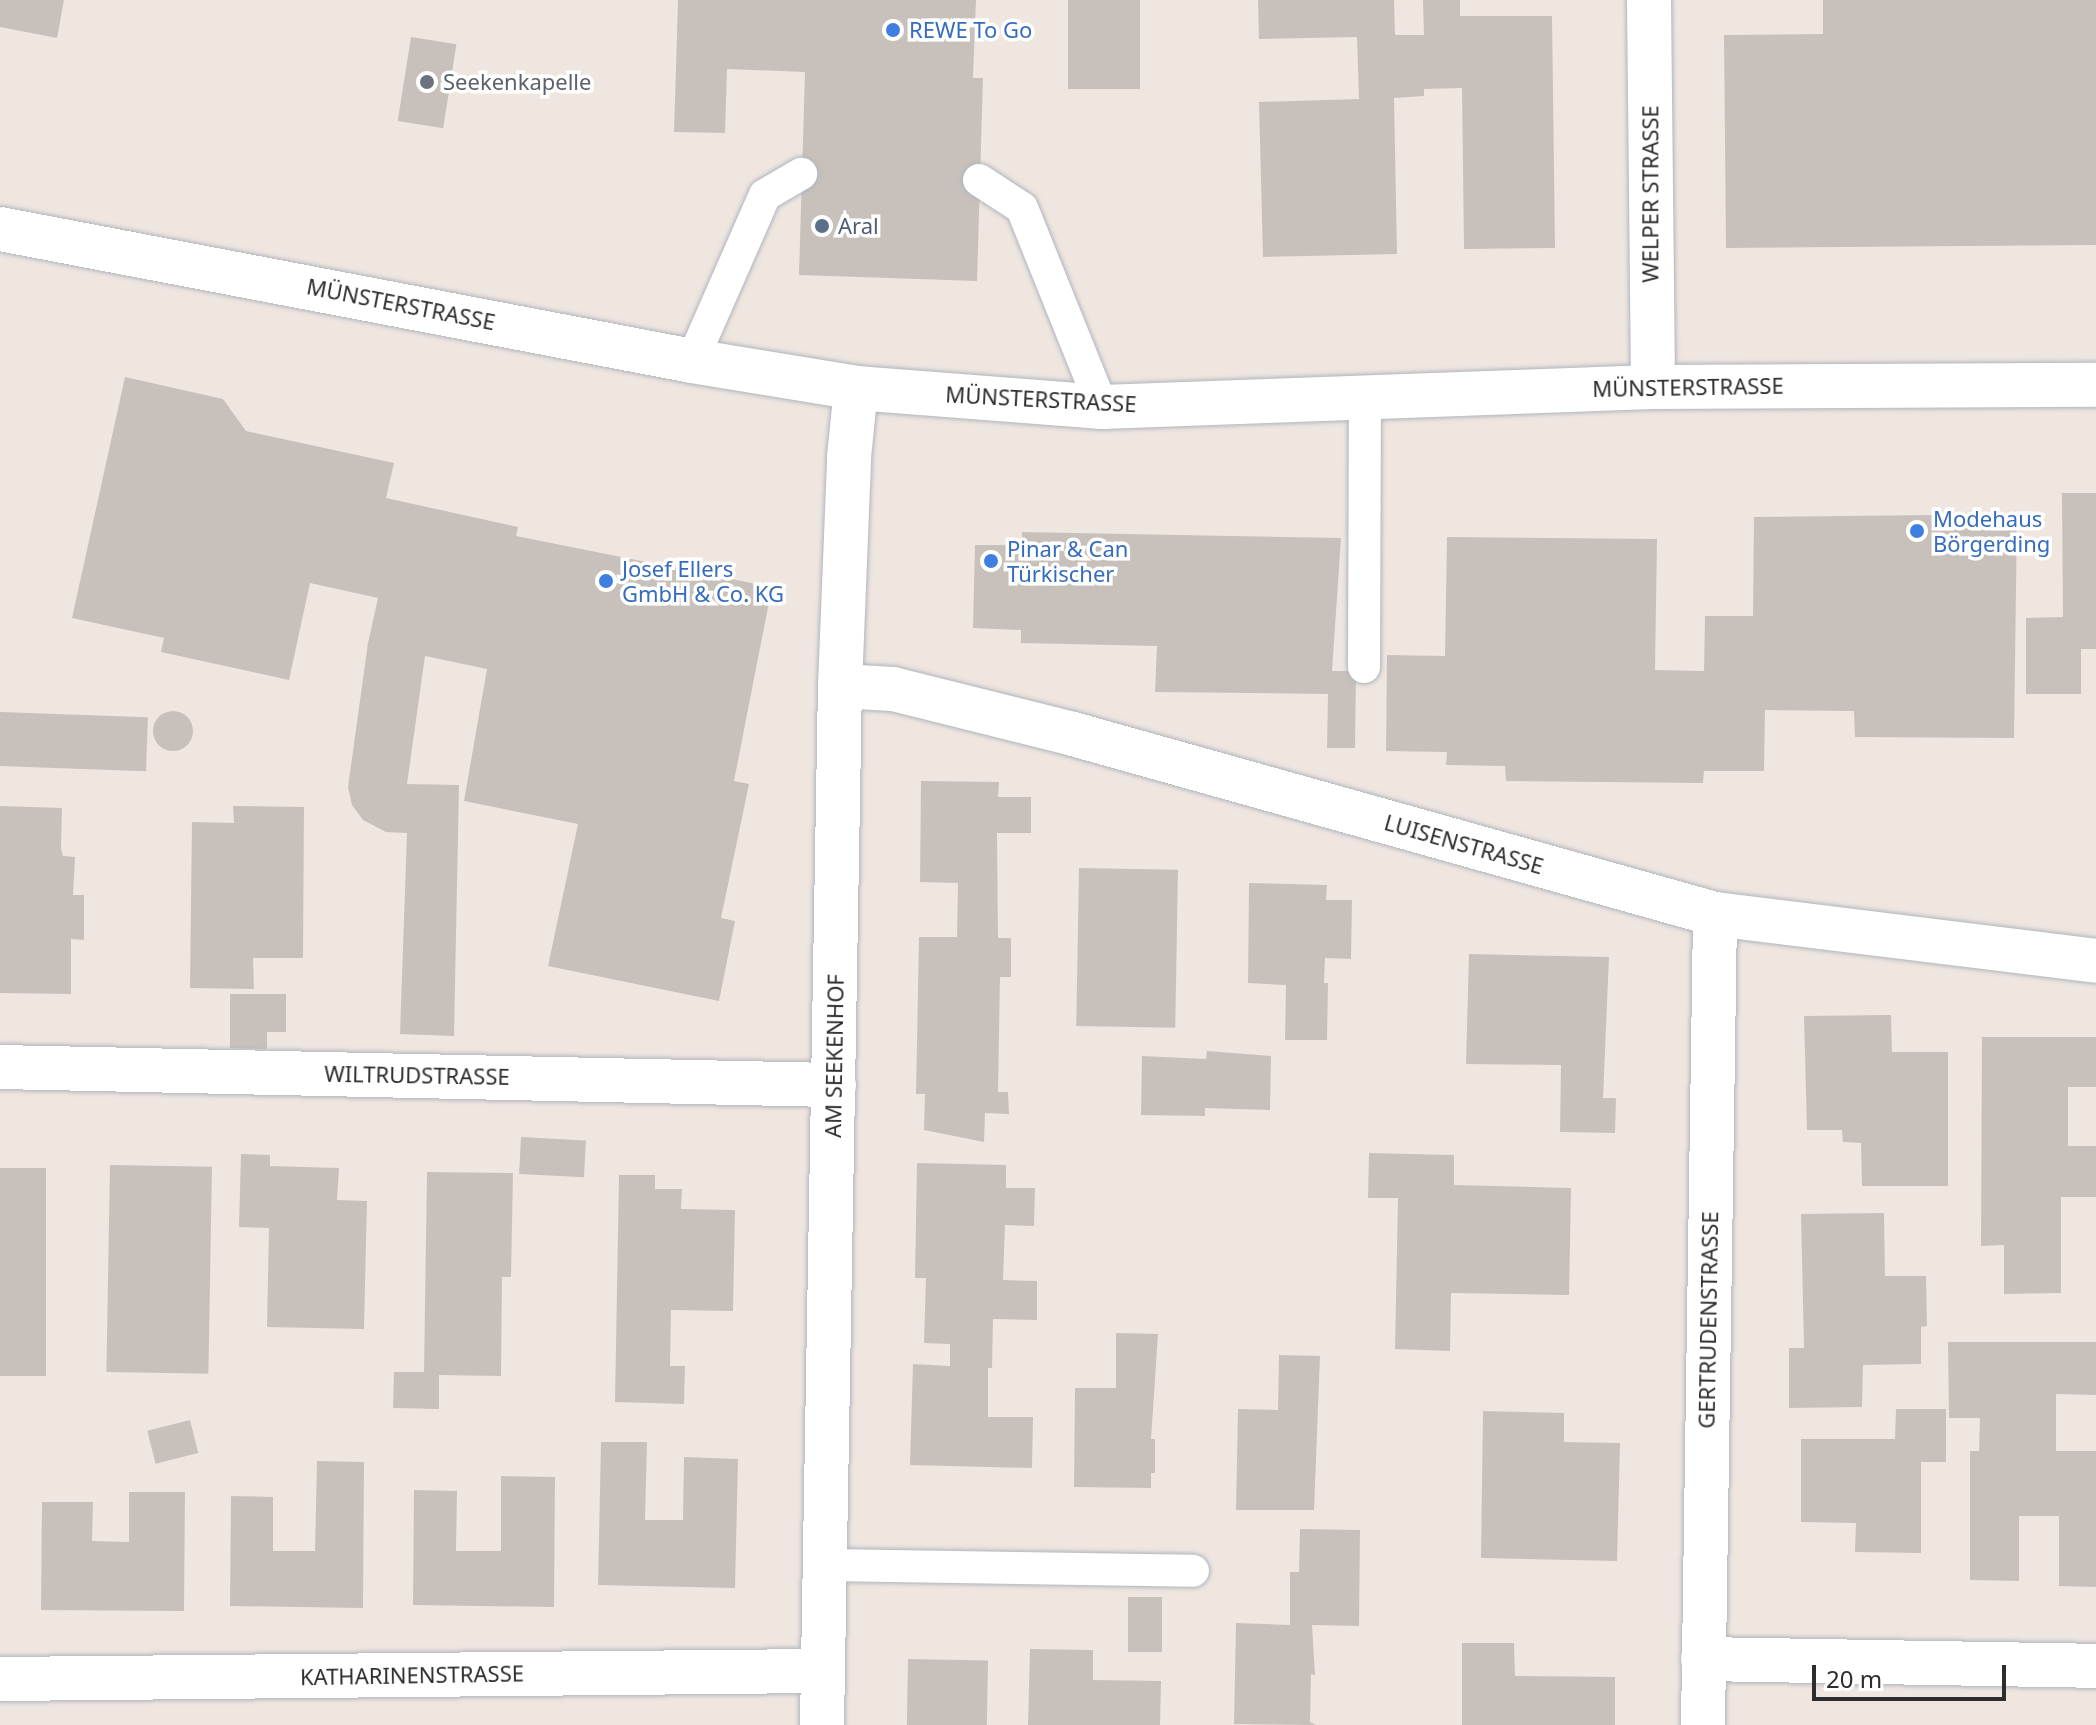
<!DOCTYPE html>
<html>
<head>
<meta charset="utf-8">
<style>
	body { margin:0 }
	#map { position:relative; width:2096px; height:1725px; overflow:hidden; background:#efe6e0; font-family:"Noto Sans",sans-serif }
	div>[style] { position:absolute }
	.building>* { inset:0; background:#c8c1bb; transform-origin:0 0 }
	.round { border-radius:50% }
	.roads { filter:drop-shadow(0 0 2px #b0b5bd) drop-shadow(0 0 2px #b0b5bd) }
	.lane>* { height:32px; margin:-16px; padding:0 16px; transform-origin:16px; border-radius:16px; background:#fff }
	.street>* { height:44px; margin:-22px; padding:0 22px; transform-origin:22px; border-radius:22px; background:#fff }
	.secondary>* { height:44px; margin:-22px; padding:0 22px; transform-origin:22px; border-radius:22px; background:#fff }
	.dots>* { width:22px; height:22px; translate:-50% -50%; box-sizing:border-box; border:4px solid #fff; border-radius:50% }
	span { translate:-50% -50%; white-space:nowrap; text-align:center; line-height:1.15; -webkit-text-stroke:7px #fff; paint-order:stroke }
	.shop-label { font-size:22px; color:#366cbe }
	.left { translate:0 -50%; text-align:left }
	.worship-label { font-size:22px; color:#5b616d }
	.street-label { font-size:22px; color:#2d2d2d }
	.service-label { font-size:22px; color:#4e5e75 }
	.scale { position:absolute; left:1812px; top:1665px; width:194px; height:36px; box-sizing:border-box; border:4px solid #2d2d2d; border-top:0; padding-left:10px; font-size:24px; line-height:28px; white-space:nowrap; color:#2d2d2d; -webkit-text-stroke:6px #fff; paint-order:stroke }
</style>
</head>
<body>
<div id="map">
	<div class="building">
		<div style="clip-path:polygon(0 0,64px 0,57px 38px,0 27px)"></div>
		<div style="clip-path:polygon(678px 0,976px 0,973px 78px,983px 78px,977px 281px,799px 275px,805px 72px,727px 69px,725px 133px,674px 132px)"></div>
		<div style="left:1068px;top:0;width:72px;height:89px"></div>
		<div style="clip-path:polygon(1258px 0,1394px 0,1395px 35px,1424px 35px,1423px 0,1460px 0,1460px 16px,1552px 16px,1555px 248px,1464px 249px,1462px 88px,1424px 89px,1424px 96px,1394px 98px,1397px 254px,1263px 257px,1259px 102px,1359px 99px,1357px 37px,1259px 39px)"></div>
		<div style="clip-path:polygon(1823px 0,2096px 0,2096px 245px,1726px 248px,1724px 35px,1823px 34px)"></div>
		<div style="left:411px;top:37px;width:46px;height:85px;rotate:9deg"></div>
		<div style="clip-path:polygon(125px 377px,223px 399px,246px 431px,394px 463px,386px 498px,518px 527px,516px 536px,772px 587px,734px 781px,749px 784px,721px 918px,735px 921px,719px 1001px,548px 966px,578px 824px,464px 801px,487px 669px,425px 656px,407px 784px,459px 785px,454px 1036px,400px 1034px,407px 833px,386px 832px,363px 820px,352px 805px,348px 787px,368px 643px,378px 598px,310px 583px,289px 680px,161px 652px,164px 638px,72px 618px)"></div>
		<div style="clip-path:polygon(2062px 493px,2096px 493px,2096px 649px,2081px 649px,2081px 694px,2026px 694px,2026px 618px,2063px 617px)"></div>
		<div style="clip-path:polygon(2017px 514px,2014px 738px,1855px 737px,1854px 711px,1765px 710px,1764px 771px,1704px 771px,1703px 783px,1506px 781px,1505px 766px,1446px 765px,1447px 752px,1386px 751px,1387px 655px,1445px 656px,1447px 537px,1657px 539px,1655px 670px,1704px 671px,1705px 616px,1753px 616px,1754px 517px)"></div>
		<div style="clip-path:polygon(1022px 532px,1341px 538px,1332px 671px,1356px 671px,1355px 748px,1327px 748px,1328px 694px,1155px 692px,1157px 646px,1021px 643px,1021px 630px,973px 628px,975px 545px,1022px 545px)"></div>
		<div class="round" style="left:153px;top:711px;width:40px;height:40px"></div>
		<div style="left:0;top:712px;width:148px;height:54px;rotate:2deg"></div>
		<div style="clip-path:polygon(921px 781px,999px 782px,998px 797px,1031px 797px,1031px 833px,997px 833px,998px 938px,1011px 938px,1011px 977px,1000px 977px,998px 1092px,1008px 1092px,1009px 1114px,985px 1113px,984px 1142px,924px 1130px,925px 1094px,916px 1094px,919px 937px,957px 937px,958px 883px,920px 882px)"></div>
		<div style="clip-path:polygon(0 806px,62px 808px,61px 848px,63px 856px,75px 857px,73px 895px,84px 895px,84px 940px,71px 939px,71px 994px,0 993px)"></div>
		<div style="clip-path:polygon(233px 806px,304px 807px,303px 958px,253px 958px,254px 989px,190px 988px,192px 822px,234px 823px)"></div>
		<div style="left:1079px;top:868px;width:99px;height:158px;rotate:1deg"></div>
		<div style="clip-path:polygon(1249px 883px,1327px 885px,1326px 900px,1352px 900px,1351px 959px,1325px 958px,1324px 983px,1328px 983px,1327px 1040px,1285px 1040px,1286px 985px,1248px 983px)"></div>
		<div style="clip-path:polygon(1469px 954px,1609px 957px,1603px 1098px,1616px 1098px,1615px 1133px,1560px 1132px,1561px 1065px,1466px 1064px)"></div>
		<div style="clip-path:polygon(230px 994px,286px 994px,286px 1032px,267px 1032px,267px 1049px,230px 1048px)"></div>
		<div style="clip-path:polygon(1891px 1015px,1892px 1052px,1948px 1052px,1948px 1186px,1862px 1186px,1861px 1143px,1843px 1142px,1842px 1130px,1807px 1130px,1804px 1016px)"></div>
		<div style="clip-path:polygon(1982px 1037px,2096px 1037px,2096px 1087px,2068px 1087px,2068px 1146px,2096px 1146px,2096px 1197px,2061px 1197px,2061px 1293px,2004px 1294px,2004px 1245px,1981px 1246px)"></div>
		<div style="clip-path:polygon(1207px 1051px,1271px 1056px,1270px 1110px,1205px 1108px,1205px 1116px,1141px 1115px,1142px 1056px,1206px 1059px)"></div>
		<div style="left:521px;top:1137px;width:65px;height:37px;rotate:3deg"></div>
		<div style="clip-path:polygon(1369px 1153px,1454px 1155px,1454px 1185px,1571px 1188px,1569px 1295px,1451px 1293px,1450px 1351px,1395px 1349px,1398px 1198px,1368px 1198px)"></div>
		<div style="clip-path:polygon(241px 1154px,270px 1155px,270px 1166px,339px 1168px,337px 1200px,367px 1201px,364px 1329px,267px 1327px,269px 1228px,239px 1227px)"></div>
		<div style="clip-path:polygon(917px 1163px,1006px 1165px,1006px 1188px,1035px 1188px,1034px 1226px,1005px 1225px,1003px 1280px,1037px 1281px,1037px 1320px,993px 1319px,992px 1368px,988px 1368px,988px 1417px,1033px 1417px,1032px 1468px,910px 1465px,913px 1364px,950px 1366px,950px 1344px,924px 1343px,926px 1278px,915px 1278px)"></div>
		<div style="left:110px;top:1165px;width:102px;height:207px;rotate:1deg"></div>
		<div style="left:0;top:1168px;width:46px;height:208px"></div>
		<div style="clip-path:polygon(427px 1172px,513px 1173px,511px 1277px,502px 1277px,501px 1376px,439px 1375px,439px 1409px,393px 1408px,394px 1372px,424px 1372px)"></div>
		<div style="clip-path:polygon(619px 1175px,655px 1175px,655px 1189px,682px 1189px,681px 1209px,735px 1210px,733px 1311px,671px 1310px,670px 1366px,685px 1366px,684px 1404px,615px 1402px)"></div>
		<div style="clip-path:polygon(1884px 1213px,1885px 1276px,1926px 1276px,1927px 1326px,1921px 1327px,1921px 1364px,1863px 1365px,1862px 1407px,1789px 1408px,1789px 1348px,1804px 1348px,1801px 1214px)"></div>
		<div style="clip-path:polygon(1116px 1333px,1158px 1334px,1151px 1439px,1155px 1439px,1155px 1473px,1151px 1473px,1151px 1488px,1074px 1487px,1075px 1388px,1116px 1388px)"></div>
		<div style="clip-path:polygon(1948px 1342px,2096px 1342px,2096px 1395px,2056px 1394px,2056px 1451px,2096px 1451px,2096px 1587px,2059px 1586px,2059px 1516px,2019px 1516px,2019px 1581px,1970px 1580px,1970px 1451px,1979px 1451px,1980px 1418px,1949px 1418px)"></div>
		<div style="clip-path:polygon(1279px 1355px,1320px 1356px,1314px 1510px,1236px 1510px,1238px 1409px,1278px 1410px)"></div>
		<div style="clip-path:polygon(1896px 1409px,1946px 1409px,1946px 1462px,1921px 1462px,1921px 1553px,1855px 1552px,1856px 1523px,1801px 1522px,1801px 1439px,1895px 1439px)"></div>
		<div style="clip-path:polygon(1483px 1411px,1564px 1413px,1564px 1442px,1620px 1443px,1617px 1561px,1481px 1558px)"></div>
		<div style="left:190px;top:1420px;width:34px;height:44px;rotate:76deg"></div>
		<div style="clip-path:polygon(601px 1442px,647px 1442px,645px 1520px,683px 1520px,684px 1457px,738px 1459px,735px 1588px,598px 1585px)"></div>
		<div style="clip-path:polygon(317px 1461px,364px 1462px,363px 1608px,230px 1606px,231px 1496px,273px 1497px,273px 1551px,315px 1551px)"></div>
		<div style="clip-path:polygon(501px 1476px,555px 1477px,554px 1607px,413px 1605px,414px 1490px,457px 1491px,456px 1551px,501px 1551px)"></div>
		<div style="clip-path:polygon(129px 1492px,185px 1492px,184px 1611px,41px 1610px,42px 1502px,93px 1502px,92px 1541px,129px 1542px)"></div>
		<div style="clip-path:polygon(1300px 1529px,1360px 1530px,1359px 1626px,1312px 1625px,1315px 1675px,1311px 1674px,1310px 1722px,1316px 1725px,1234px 1724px,1236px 1623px,1290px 1625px,1290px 1572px,1299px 1572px)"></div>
		<div style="left:1128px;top:1597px;width:34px;height:55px"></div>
		<div style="clip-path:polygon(1462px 1643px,1514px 1643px,1515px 1676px,1615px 1677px,1615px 1725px,1462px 1725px)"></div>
		<div style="clip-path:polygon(1030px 1649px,1093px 1650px,1093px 1680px,1161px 1681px,1160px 1725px,1028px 1725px)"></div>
		<div style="left:908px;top:1659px;width:80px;height:66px;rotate:1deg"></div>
	</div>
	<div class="roads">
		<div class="lane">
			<div style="left:979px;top:180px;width:51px;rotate:33.1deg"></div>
			<div style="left:1022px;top:208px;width:214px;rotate:68.1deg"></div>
			<div style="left:692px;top:361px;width:181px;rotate:-66.3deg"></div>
			<div style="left:765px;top:195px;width:42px;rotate:-30.3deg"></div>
			<div style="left:1364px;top:667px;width:270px;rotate:-89.8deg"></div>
			<div style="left:827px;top:1565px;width:366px;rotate:0.9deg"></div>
		</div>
		<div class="street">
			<div style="left:1649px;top:0;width:387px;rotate:89.4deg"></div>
			<div style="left:840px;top:686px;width:53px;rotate:3.2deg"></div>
			<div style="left:893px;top:689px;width:186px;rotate:14deg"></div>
			<div style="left:1073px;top:734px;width:667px;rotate:15.66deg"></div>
			<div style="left:1715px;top:914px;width:384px;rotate:7deg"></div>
			<div style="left:0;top:1067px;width:834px;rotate:1.24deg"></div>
			<div style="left:1703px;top:1659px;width:393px;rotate:1deg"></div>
			<div style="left:0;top:1679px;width:823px;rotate:-0.56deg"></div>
			<div style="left:822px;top:1725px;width:1039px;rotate:-89.01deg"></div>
			<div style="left:840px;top:686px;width:229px;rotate:-87.7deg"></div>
			<div style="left:849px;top:457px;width:69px;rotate:-84.2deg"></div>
			<div style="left:1703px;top:1725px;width:811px;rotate:-89.15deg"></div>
		</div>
		<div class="secondary">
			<div style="left:0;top:229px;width:704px;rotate:10.8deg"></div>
			<div style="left:692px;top:361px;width:166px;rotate:9.3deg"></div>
			<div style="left:856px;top:388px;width:247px;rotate:4.4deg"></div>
			<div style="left:1102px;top:407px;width:551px;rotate:-2.08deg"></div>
			<div style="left:1653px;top:387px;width:443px;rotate:-0.3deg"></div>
		</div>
	</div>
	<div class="dots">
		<div style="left:893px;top:30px;background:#3f7fe0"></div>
		<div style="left:427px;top:82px;background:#6b7280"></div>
		<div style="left:822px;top:226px;background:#5c6f8a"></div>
		<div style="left:1917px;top:531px;background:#3f7fe0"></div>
		<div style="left:991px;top:561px;background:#3f7fe0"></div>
		<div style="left:606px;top:581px;background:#3f7fe0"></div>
	</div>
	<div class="shop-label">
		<span class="left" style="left:909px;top:30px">REWE To Go</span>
		<span class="left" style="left:1933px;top:531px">Modehaus<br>Börgerding</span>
		<span class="left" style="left:1007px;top:561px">Pinar &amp; Can<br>Türkischer</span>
		<span class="left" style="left:622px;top:581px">Josef Ellers<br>GmbH &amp; Co. KG</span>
	</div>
	<div class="worship-label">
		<span class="left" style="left:443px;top:82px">Seekenkapelle</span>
	</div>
	<div class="street-label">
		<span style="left:1650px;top:194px;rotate:-90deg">WELPER STRASSE</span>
		<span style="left:401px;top:304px;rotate:11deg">MÜNSTERSTRASSE</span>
		<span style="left:1688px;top:387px;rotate:-1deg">MÜNSTERSTRASSE</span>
		<span style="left:1041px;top:399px;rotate:3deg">MÜNSTERSTRASSE</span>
		<span style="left:1464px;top:844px;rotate:16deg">LUISENSTRASSE</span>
		<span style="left:834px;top:1056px;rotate:-89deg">AM SEEKENHOF</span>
		<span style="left:417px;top:1075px;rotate:1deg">WILTRUDSTRASSE</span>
		<span style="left:1708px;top:1320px;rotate:-89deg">GERTRUDENSTRASSE</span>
		<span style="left:412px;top:1675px;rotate:-1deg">KATHARINENSTRASSE</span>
	</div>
	<div class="service-label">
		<span class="left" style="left:838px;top:226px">Aral</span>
	</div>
	<div class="scale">20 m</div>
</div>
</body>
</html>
